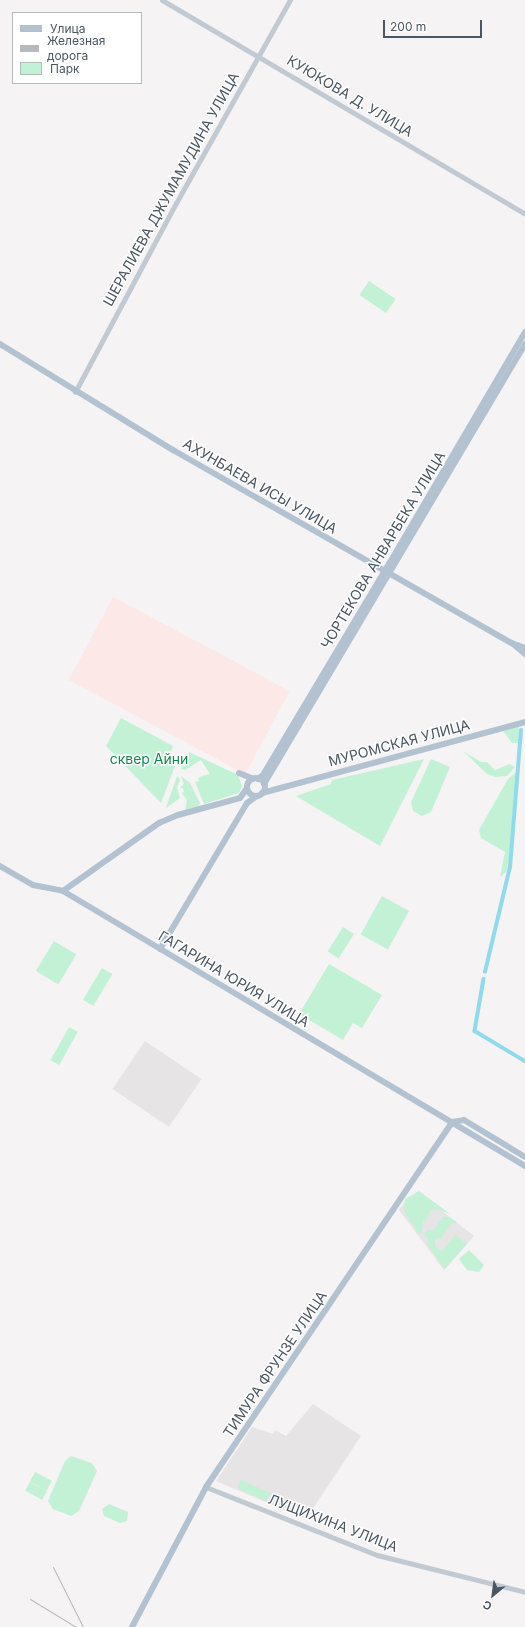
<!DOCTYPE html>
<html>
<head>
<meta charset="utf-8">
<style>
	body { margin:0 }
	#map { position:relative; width:525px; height:1627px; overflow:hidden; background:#f5f3f3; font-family:Inter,sans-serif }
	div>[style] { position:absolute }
	.education>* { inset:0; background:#e6e4e5; transform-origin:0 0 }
	.medical>* { inset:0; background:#fce8e6; transform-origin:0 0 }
	.green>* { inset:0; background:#c3f1d5; transform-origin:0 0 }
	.canal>* { height:3.5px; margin:-1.75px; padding:0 1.75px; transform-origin:1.75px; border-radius:1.75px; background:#90daee }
	.minor>* { height:5px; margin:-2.5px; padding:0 2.5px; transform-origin:2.5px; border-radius:2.5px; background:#c1cad2 }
	.major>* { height:6px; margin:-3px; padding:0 3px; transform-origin:3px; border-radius:3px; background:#b3c2d1 }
	.major>.ring { margin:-3px; padding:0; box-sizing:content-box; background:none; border:6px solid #b3c2d1; border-radius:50% }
	.rail>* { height:1px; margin:-0.5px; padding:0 0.5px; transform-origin:0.5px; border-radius:0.5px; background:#b5b8bd }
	span { translate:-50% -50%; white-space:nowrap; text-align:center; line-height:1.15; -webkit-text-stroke:3px #fff; paint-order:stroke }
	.street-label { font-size:14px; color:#4a5661 }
	.park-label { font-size:14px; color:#17864f }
	.legend { position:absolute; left:12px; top:12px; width:130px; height:72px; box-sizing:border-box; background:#fff; border:1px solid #b7bbc0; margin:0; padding:5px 7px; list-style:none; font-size:12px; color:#4a5661 }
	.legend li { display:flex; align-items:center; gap:8px; height:20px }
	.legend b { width:20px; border:1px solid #b7bbc0 }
	.north { position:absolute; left:473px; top:1575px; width:40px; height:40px; -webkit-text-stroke:3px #fff; paint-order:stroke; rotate:209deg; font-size:11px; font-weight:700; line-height:16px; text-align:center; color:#4a5661 }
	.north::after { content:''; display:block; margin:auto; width:14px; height:18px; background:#4a5661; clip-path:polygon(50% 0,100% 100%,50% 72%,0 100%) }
	.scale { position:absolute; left:383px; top:20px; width:99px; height:18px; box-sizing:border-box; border:2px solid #4a5661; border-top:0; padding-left:5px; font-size:12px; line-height:14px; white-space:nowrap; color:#4a5661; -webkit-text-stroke:3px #fff; paint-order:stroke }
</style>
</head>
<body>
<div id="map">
	<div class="education">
		<div style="left:145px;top:1041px;width:68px;height:58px;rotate:34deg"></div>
		<div style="clip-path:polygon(420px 1194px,474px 1236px,444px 1270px,399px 1210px,407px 1199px)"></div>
		<div style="clip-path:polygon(313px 1404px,361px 1436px,306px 1519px,216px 1481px,252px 1427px,273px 1434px,275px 1430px,286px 1436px)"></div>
	</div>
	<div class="medical">
		<div style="left:113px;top:597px;width:200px;height:94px;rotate:28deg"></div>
	</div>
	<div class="green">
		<div style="left:369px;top:281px;width:32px;height:17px;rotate:34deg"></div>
		<div style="clip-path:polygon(121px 718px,173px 746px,170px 755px,178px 758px,161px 803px,106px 746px)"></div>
		<div style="clip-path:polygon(519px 726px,518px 743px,512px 743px,503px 731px)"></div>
		<div style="clip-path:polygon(463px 751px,481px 762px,487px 762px,495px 770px,510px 764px,515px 767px,507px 776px,495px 777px,487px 774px)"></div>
		<div style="clip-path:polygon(189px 752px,238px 775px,242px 786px,239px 793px,204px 804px,195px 782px,199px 781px,198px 778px,202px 776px,210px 774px,201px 760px,185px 770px,181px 769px)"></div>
		<div style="clip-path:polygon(424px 759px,380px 846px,296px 796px,331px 784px,332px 780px)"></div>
		<div style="clip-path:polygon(431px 759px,450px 767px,431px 812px,422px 816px,413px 811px,411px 802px)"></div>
		<div style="clip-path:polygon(517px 771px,509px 857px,507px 871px,500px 877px,505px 852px,481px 838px,479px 830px,508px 779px)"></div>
		<div style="clip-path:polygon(177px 776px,180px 779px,177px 788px,180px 798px,166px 808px)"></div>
		<div style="clip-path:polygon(181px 776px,190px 783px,200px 803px,198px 807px,185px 810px,187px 800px,182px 793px,184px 792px,183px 788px,180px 788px,184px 784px)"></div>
		<div style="left:382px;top:896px;width:31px;height:44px;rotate:29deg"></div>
		<div style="left:343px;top:927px;width:13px;height:29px;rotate:32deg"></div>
		<div style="left:54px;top:941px;width:26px;height:35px;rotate:31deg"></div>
		<div style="clip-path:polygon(329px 964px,382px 995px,362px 1028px,353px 1023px,343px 1040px,299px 1014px)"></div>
		<div style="left:102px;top:968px;width:12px;height:37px;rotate:31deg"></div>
		<div style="left:69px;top:1027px;width:10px;height:38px;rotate:29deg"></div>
		<div style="clip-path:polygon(419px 1191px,450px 1214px,436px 1209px,430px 1210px,426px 1221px,423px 1220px,422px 1232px,419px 1234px,404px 1211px,405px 1199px)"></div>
		<div style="clip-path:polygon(443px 1217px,449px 1217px,457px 1222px,452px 1223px,441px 1238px,435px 1240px,435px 1246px,442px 1252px,455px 1235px,467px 1244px,445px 1269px,427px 1244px,429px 1240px,424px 1234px,427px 1230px,433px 1231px)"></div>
		<div style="clip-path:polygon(469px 1250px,484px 1265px,479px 1272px,467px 1270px,459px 1259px)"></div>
		<div style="clip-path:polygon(71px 1456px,92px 1463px,97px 1471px,79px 1511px,71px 1516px,53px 1509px,48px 1501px,65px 1461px)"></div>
		<div style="left:35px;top:1472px;width:19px;height:11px;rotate:28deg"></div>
		<div style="left:241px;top:1480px;width:32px;height:9px;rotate:24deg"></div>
		<div style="left:30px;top:1482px;width:19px;height:10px;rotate:28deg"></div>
		<div style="clip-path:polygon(109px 1504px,128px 1512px,127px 1521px,120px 1523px,104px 1516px,102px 1509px)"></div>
	</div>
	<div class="canal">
		<div style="left:485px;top:972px;width:108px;rotate:-76.6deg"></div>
		<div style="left:510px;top:867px;width:137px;rotate:-85.4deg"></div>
		<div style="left:484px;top:979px;width:53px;rotate:99.8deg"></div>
		<div style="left:475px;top:1031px;width:58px;rotate:31deg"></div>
	</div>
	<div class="minor">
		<div style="left:162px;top:0;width:421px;rotate:30.5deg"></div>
		<div style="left:75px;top:392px;width:214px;rotate:-61.9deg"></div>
		<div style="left:176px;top:203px;width:233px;rotate:-60.7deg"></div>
		<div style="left:206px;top:1487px;width:184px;rotate:21.7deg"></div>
		<div style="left:377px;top:1555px;width:153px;rotate:14deg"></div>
	</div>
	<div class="major">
		<div style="left:0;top:344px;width:203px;rotate:31.5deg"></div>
		<div style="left:173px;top:450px;width:390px;rotate:29.7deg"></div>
		<div style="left:512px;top:643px;width:17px;rotate:40deg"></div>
		<div style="left:514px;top:644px;width:12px;rotate:20deg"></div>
		<div style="left:239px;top:773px;width:15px;rotate:23deg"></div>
		<div class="ring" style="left:247px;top:778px;width:12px;height:12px"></div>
		<div style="left:258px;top:779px;width:6px;rotate:-39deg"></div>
		<div style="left:263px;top:775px;width:246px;rotate:-59.2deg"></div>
		<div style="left:389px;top:564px;width:269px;rotate:-59.6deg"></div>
		<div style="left:264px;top:784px;width:512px;rotate:-59.32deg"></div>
		<div style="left:262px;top:793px;width:272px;rotate:-15.1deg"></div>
		<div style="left:0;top:866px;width:38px;rotate:30deg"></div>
		<div style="left:33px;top:885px;width:31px;rotate:11deg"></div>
		<div style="left:63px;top:891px;width:538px;rotate:30.76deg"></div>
		<div style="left:63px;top:891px;width:118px;rotate:-35.3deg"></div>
		<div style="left:159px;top:823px;width:21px;rotate:-23deg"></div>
		<div style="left:178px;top:815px;width:64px;rotate:-15.3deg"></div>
		<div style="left:240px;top:798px;width:12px;rotate:-55deg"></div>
		<div style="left:160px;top:949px;width:170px;rotate:-59.2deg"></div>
		<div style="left:247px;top:803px;width:12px;rotate:-35deg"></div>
		<div style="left:452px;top:1122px;width:12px;rotate:-9deg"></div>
		<div style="left:464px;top:1120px;width:71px;rotate:31.2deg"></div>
		<div style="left:132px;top:1627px;width:158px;rotate:-62.1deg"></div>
		<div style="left:206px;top:1487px;width:440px;rotate:-56deg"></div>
	</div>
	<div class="rail">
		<div style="left:53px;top:1567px;width:67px;rotate:63.4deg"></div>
		<div style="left:30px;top:1599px;width:54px;rotate:31.3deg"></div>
	</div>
	<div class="street-label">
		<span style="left:350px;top:96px;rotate:31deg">КУЮКОВА Д. УЛИЦА</span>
		<span style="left:171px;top:189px;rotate:-61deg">ШЕРАЛИЕВА ДЖУМАМУДИНА УЛИЦА</span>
		<span style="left:260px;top:486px;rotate:30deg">АХУНБАЕВА ИСЫ УЛИЦА</span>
		<span style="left:383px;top:550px;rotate:-59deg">ЧОРТЕКОВА АНВАРБЕКА УЛИЦА</span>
		<span style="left:399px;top:743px;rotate:-15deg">МУРОМСКАЯ УЛИЦА</span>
		<span style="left:234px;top:979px;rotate:31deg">ГАГАРИНА ЮРИЯ УЛИЦА</span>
		<span style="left:275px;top:1364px;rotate:-56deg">ТИМУРА ФРУНЗЕ УЛИЦА</span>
		<span style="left:333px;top:1523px;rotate:21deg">ЛУЩИХИНА УЛИЦА</span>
	</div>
	<div class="park-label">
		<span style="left:149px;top:759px">сквер Айни</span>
	</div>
	<ul class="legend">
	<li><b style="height:5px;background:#b3c2d1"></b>Улица</li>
	<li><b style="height:5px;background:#b5b8bd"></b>Железная дорога</li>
	<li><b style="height:11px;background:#c3f1d5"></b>Парк</li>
	</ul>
	<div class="north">С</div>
	<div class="scale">200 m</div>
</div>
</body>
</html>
